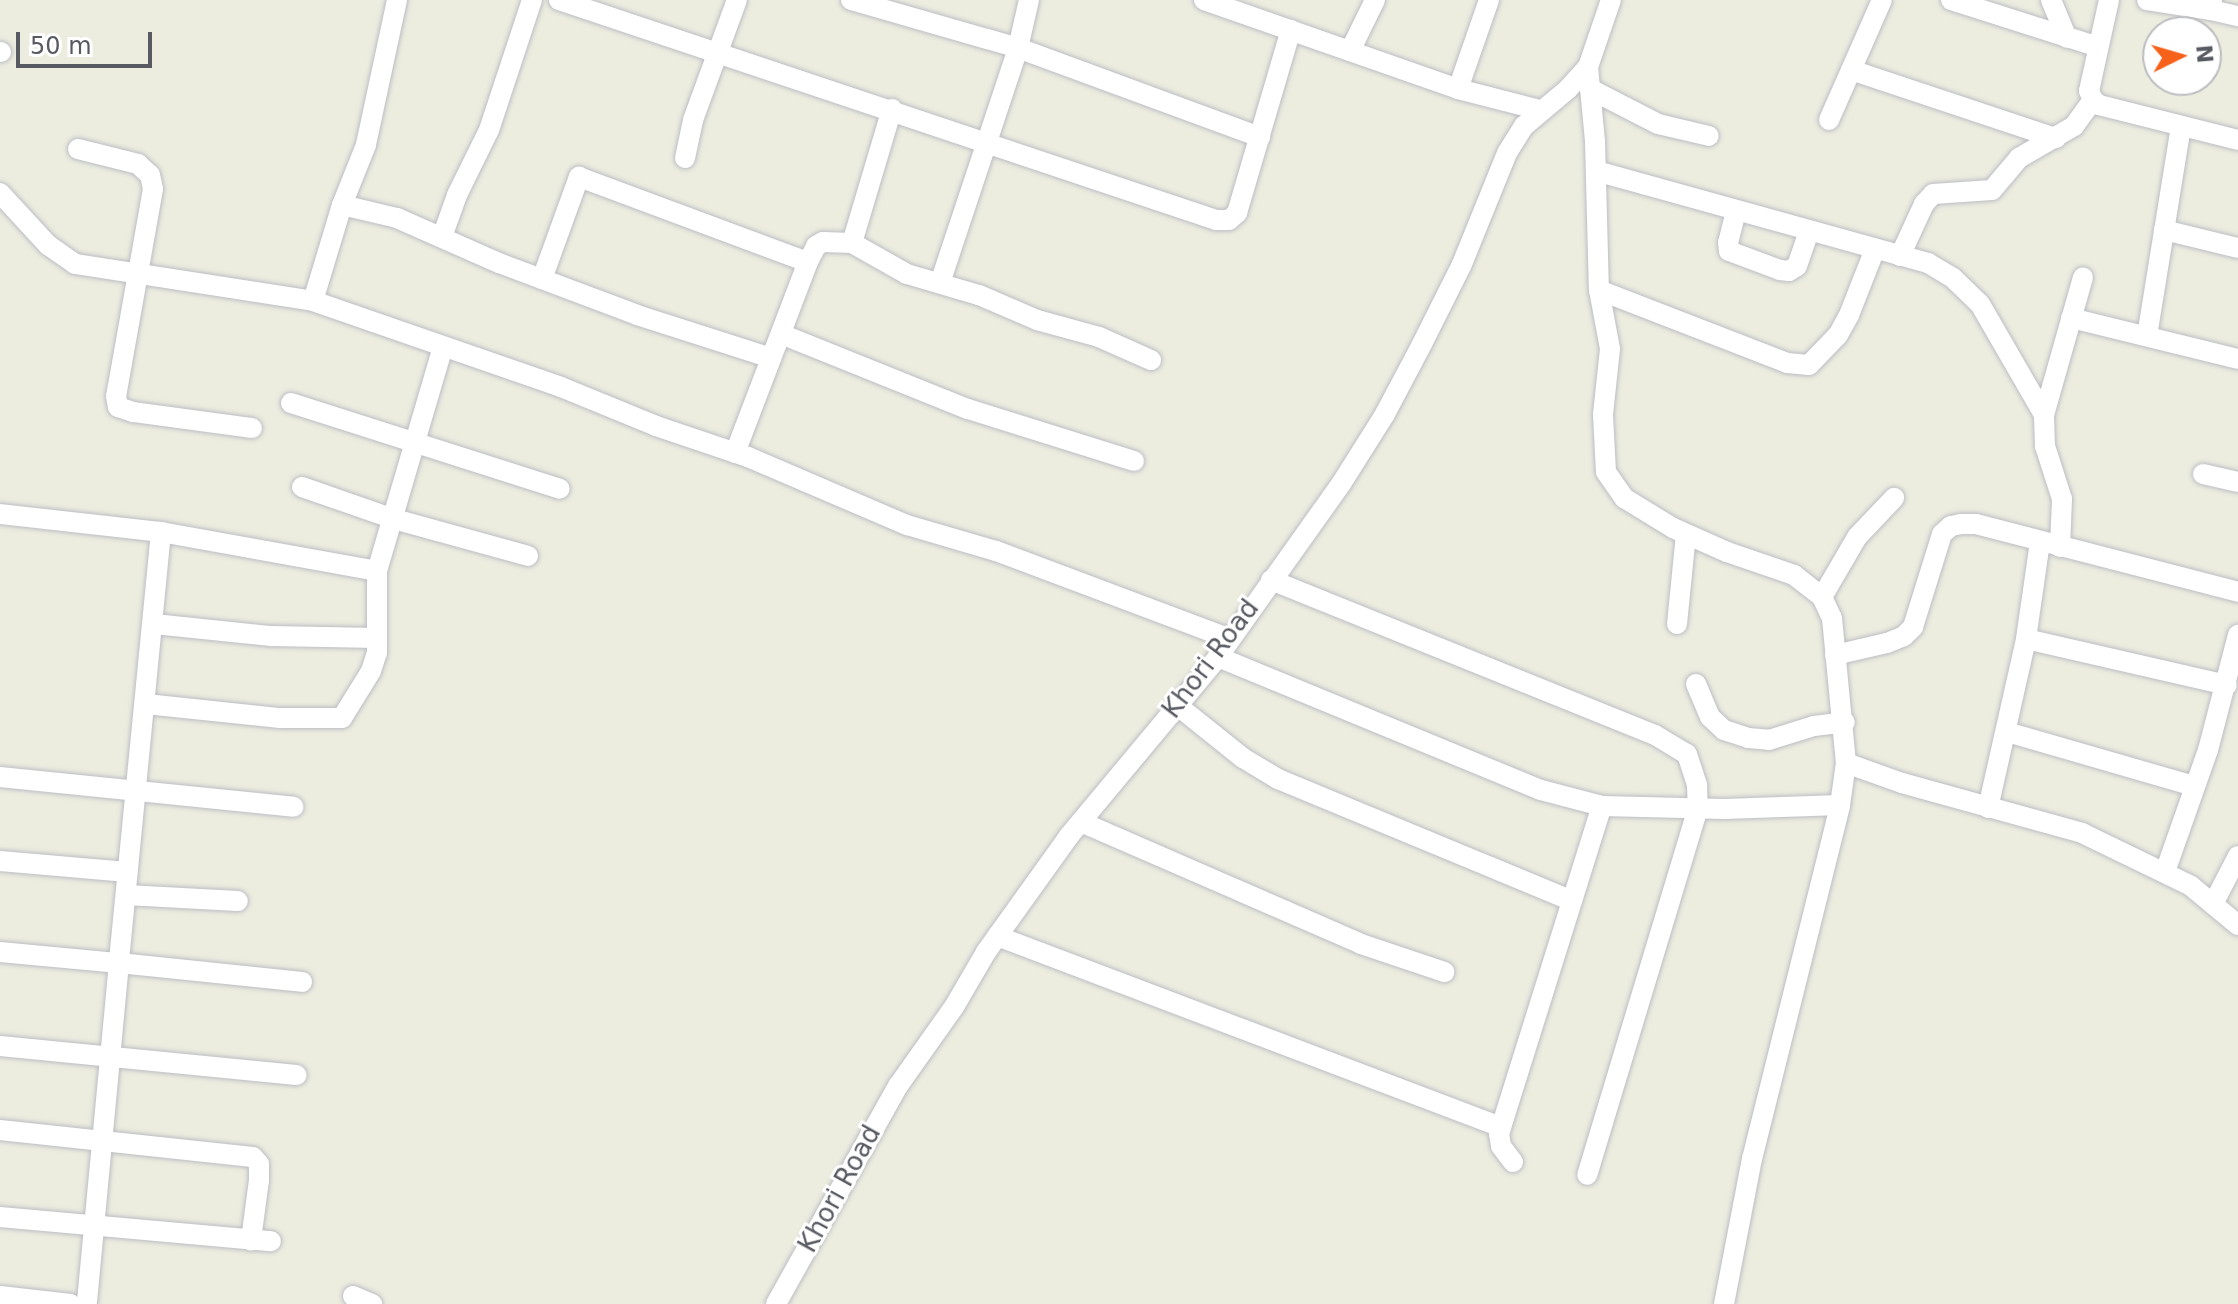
<!DOCTYPE html>
<html>
<head>
<meta charset="utf-8">
<style>
	body { margin:0 }
	#map { position:relative; width:2238px; height:1304px; overflow:hidden; background:#eceddf; font-family:"DejaVu Sans",sans-serif }
	div>[style] { position:absolute }
	.roads { filter:drop-shadow(0 0 2px #bcbdc4) drop-shadow(0 0 2px #bcbdc4) }
	.minor>* { height:20px; margin:-10px; padding:0 10px; transform-origin:10px; border-radius:10px; background:#fff }
	span { translate:-50% -50%; white-space:nowrap; text-align:center; line-height:1.15; -webkit-text-stroke:6px #fff; paint-order:stroke }
	.street-label { font-size:26px; color:#585a62 }
	.north { position:absolute; left:2142px; top:16px; width:80px; height:80px; box-sizing:border-box; background:#fff; border:2px solid #bcbdc0; border-radius:50%; rotate:85deg; font-size:22px; font-weight:700; line-height:32px; text-align:center; color:#585a62 }
	.north::after { content:''; display:block; margin:auto; width:28px; height:36px; background:#f7621a; clip-path:polygon(50% 0,100% 100%,50% 72%,0 100%) }
	.scale { position:absolute; left:16px; top:32px; width:136px; height:36px; box-sizing:border-box; border:4px solid #585a62; border-top:0; padding-left:10px; font-size:24px; line-height:28px; white-space:nowrap; color:#585a62; -webkit-text-stroke:6px #fff; paint-order:stroke }
</style>
</head>
<body>
<div id="map">
	<div class="roads">
		<div class="minor">
			<div style="left:397px;top:0;width:148px;rotate:102.1deg"></div>
			<div style="left:366px;top:145px;width:65px;rotate:111.8deg"></div>
			<div style="left:342px;top:205px;width:100px;rotate:106.8deg"></div>
			<div style="left:313px;top:301px;width:262px;rotate:19.1deg"></div>
			<div style="left:561px;top:387px;width:103px;rotate:22.3deg"></div>
			<div style="left:656px;top:426px;width:97px;rotate:18.6deg"></div>
			<div style="left:748px;top:457px;width:173px;rotate:23.2deg"></div>
			<div style="left:907px;top:525px;width:93px;rotate:16.3deg"></div>
			<div style="left:996px;top:551px;width:250px;rotate:20.6deg"></div>
			<div style="left:559px;top:0;width:693px;rotate:18.51deg"></div>
			<div style="left:1216px;top:220px;width:13px"></div>
			<div style="left:1229px;top:220px;width:11px;rotate:-41deg"></div>
			<div style="left:1237px;top:213px;width:191px;rotate:-73.6deg"></div>
			<div style="left:851px;top:0;width:174px;rotate:16deg"></div>
			<div style="left:1018px;top:48px;width:258px;rotate:20.2deg"></div>
			<div style="left:1204px;top:0;width:269px;rotate:19.3deg"></div>
			<div style="left:1458px;top:89px;width:85px;rotate:14.4deg"></div>
			<div style="left:1951px;top:0;width:154px;rotate:17.7deg"></div>
			<div style="left:2051px;top:0;width:41px;rotate:67.2deg"></div>
			<div style="left:2109px;top:0;width:93px;rotate:102.4deg"></div>
			<div style="left:2089px;top:91px;width:10px;rotate:66deg"></div>
			<div style="left:2093px;top:100px;width:8px;rotate:40deg"></div>
			<div style="left:2099px;top:105px;width:143px;rotate:14.1deg"></div>
			<div style="left:2147px;top:0;width:65px;rotate:8.9deg"></div>
			<div style="left:2212px;top:0;width:10px;rotate:96deg"></div>
			<div style="left:2211px;top:10px;width:28px;rotate:13deg"></div>
			<div style="left:1350px;top:51px;width:57px;rotate:-63.9deg"></div>
			<div style="left:0;top:52px;width:1px"></div>
			<div style="left:1588px;top:67px;width:74px;rotate:84.6deg"></div>
			<div style="left:1595px;top:141px;width:149px;rotate:88.5deg"></div>
			<div style="left:1599px;top:290px;width:60px;rotate:79.4deg"></div>
			<div style="left:1610px;top:349px;width:66px;rotate:96.1deg"></div>
			<div style="left:1603px;top:415px;width:57px;rotate:87deg"></div>
			<div style="left:1606px;top:472px;width:32px;rotate:55deg"></div>
			<div style="left:1624px;top:498px;width:57px;rotate:31.5deg"></div>
			<div style="left:1673px;top:528px;width:59px;rotate:24deg"></div>
			<div style="left:1727px;top:552px;width:71px;rotate:18.9deg"></div>
			<div style="left:1794px;top:575px;width:36px;rotate:38deg"></div>
			<div style="left:1822px;top:597px;width:23px;rotate:65deg"></div>
			<div style="left:1832px;top:618px;width:146px;rotate:84.5deg"></div>
			<div style="left:1846px;top:763px;width:59px;rotate:19.7deg"></div>
			<div style="left:1902px;top:783px;width:187px;rotate:15.5deg"></div>
			<div style="left:2082px;top:833px;width:121px;rotate:25.9deg"></div>
			<div style="left:2191px;top:886px;width:61px;rotate:39.7deg"></div>
			<div style="left:1851px;top:70px;width:216px;rotate:18.4deg"></div>
			<div style="left:1458px;top:89px;width:94px;rotate:-70.8deg"></div>
			<div style="left:1590px;top:89px;width:76px;rotate:27.2deg"></div>
			<div style="left:1658px;top:124px;width:52px;rotate:13.2deg"></div>
			<div style="left:1829px;top:120px;width:131px;rotate:-66.2deg"></div>
			<div style="left:78px;top:149px;width:62px;rotate:14deg"></div>
			<div style="left:138px;top:164px;width:16px;rotate:43deg"></div>
			<div style="left:150px;top:175px;width:14px;rotate:78deg"></div>
			<div style="left:153px;top:189px;width:210px;rotate:100.1deg"></div>
			<div style="left:116px;top:396px;width:11px;rotate:80deg"></div>
			<div style="left:118px;top:407px;width:16px;rotate:18deg"></div>
			<div style="left:133px;top:412px;width:120px;rotate:7.7deg"></div>
			<div style="left:685px;top:158px;width:39px;rotate:-78deg"></div>
			<div style="left:693px;top:120px;width:128px;rotate:-69.9deg"></div>
			<div style="left:1596px;top:171px;width:345px;rotate:15.5deg"></div>
			<div style="left:1928px;top:263px;width:29px;rotate:31deg"></div>
			<div style="left:1953px;top:278px;width:37px;rotate:44deg"></div>
			<div style="left:1980px;top:304px;width:128px;rotate:60deg"></div>
			<div style="left:0;top:193px;width:71px;rotate:47.3deg"></div>
			<div style="left:48px;top:245px;width:33px;rotate:35deg"></div>
			<div style="left:75px;top:264px;width:241px;rotate:8.8deg"></div>
			<div style="left:342px;top:205px;width:57px;rotate:13.3deg"></div>
			<div style="left:397px;top:218px;width:111px;rotate:23.8deg"></div>
			<div style="left:499px;top:263px;width:147px;rotate:20.6deg"></div>
			<div style="left:637px;top:315px;width:141px;rotate:17.8deg"></div>
			<div style="left:1736px;top:211px;width:32px;rotate:104deg"></div>
			<div style="left:1728px;top:242px;width:9px;rotate:84deg"></div>
			<div style="left:1729px;top:251px;width:54px;rotate:20.4deg"></div>
			<div style="left:1780px;top:270px;width:9px;rotate:6deg"></div>
			<div style="left:1789px;top:271px;width:9px;rotate:-32deg"></div>
			<div style="left:1797px;top:266px;width:36px;rotate:-71deg"></div>
			<div style="left:2164px;top:230px;width:76px;rotate:13.7deg"></div>
			<div style="left:442px;top:237px;width:45px;rotate:-70.3deg"></div>
			<div style="left:457px;top:195px;width:72px;rotate:-63.8deg"></div>
			<div style="left:489px;top:130px;width:137px;rotate:-71.7deg"></div>
			<div style="left:852px;top:243px;width:140px;rotate:-73.4deg"></div>
			<div style="left:1900px;top:256px;width:57px;rotate:-65.2deg"></div>
			<div style="left:1924px;top:204px;width:13px;rotate:-48deg"></div>
			<div style="left:1933px;top:194px;width:59px;rotate:-3.9deg"></div>
			<div style="left:1992px;top:190px;width:42px;rotate:-49.8deg"></div>
			<div style="left:2019px;top:158px;width:64px;rotate:-30.2deg"></div>
			<div style="left:2074px;top:126px;width:32px;rotate:-54deg"></div>
			<div style="left:542px;top:279px;width:109px;rotate:-70.1deg"></div>
			<div style="left:579px;top:177px;width:244px;rotate:20.4deg"></div>
			<div style="left:940px;top:283px;width:248px;rotate:-71.6deg"></div>
			<div style="left:1018px;top:48px;width:49px;rotate:-77.1deg"></div>
			<div style="left:1599px;top:290px;width:202px;rotate:21.2deg"></div>
			<div style="left:1787px;top:363px;width:22px;rotate:5deg"></div>
			<div style="left:1809px;top:365px;width:42px;rotate:-46deg"></div>
			<div style="left:1838px;top:335px;width:23px;rotate:-61deg"></div>
			<div style="left:1849px;top:315px;width:71px;rotate:-68.5deg"></div>
			<div style="left:2071px;top:318px;width:172px;rotate:13.8deg"></div>
			<div style="left:781px;top:334px;width:201px;rotate:21.9deg"></div>
			<div style="left:968px;top:409px;width:174px;rotate:17.4deg"></div>
			<div style="left:2147px;top:336px;width:212px;rotate:-80.8deg"></div>
			<div style="left:291px;top:403px;width:282px;rotate:17.7deg"></div>
			<div style="left:735px;top:453px;width:204px;rotate:-69.1deg"></div>
			<div style="left:808px;top:262px;width:18px;rotate:-63deg"></div>
			<div style="left:816px;top:246px;width:8px;rotate:-30deg"></div>
			<div style="left:823px;top:242px;width:29px;rotate:2deg"></div>
			<div style="left:852px;top:243px;width:63px;rotate:29.4deg"></div>
			<div style="left:907px;top:274px;width:75px;rotate:16.3deg"></div>
			<div style="left:979px;top:295px;width:63px;rotate:23.3deg"></div>
			<div style="left:1037px;top:320px;width:64px;rotate:15.3deg"></div>
			<div style="left:1099px;top:337px;width:57px;rotate:23.9deg"></div>
			<div style="left:2203px;top:474px;width:36px;rotate:13deg"></div>
			<div style="left:302px;top:487px;width:97px;rotate:19.2deg"></div>
			<div style="left:394px;top:519px;width:139px;rotate:15.4deg"></div>
			<div style="left:0;top:514px;width:162px;rotate:6.4deg"></div>
			<div style="left:161px;top:532px;width:433px;rotate:95.6deg"></div>
			<div style="left:119px;top:963px;width:184px;rotate:5.9deg"></div>
			<div style="left:161px;top:532px;width:219px;rotate:10.2deg"></div>
			<div style="left:2060px;top:547px;width:48px;rotate:-87.6deg"></div>
			<div style="left:2062px;top:499px;width:56px;rotate:-107.8deg"></div>
			<div style="left:2045px;top:446px;width:31px;rotate:-92deg"></div>
			<div style="left:2044px;top:415px;width:143px;rotate:-74.2deg"></div>
			<div style="left:1271px;top:580px;width:414px;rotate:22deg"></div>
			<div style="left:1655px;top:735px;width:37px;rotate:31deg"></div>
			<div style="left:1687px;top:754px;width:33px;rotate:72deg"></div>
			<div style="left:1697px;top:785px;width:23px;rotate:88deg"></div>
			<div style="left:1698px;top:808px;width:383px;rotate:106.8deg"></div>
			<div style="left:1822px;top:597px;width:69px;rotate:-59.7deg"></div>
			<div style="left:1857px;top:537px;width:54px;rotate:-46.5deg"></div>
			<div style="left:154px;top:624px;width:118px;rotate:5.9deg"></div>
			<div style="left:271px;top:636px;width:106px;rotate:1.1deg"></div>
			<div style="left:1677px;top:624px;width:90px;rotate:-84.3deg"></div>
			<div style="left:2026px;top:639px;width:206px;rotate:12.9deg"></div>
			<div style="left:1835px;top:655px;width:53px;rotate:-13deg"></div>
			<div style="left:1887px;top:643px;width:18px;rotate:-22deg"></div>
			<div style="left:1904px;top:636px;width:13px;rotate:-45deg"></div>
			<div style="left:1913px;top:627px;width:97px;rotate:-72.7deg"></div>
			<div style="left:1942px;top:534px;width:12px;rotate:-42deg"></div>
			<div style="left:1951px;top:526px;width:10px;rotate:-11deg"></div>
			<div style="left:1961px;top:524px;width:15px"></div>
			<div style="left:1976px;top:524px;width:271px;rotate:14.5deg"></div>
			<div style="left:1218px;top:657px;width:349px;rotate:22.4deg"></div>
			<div style="left:1541px;top:790px;width:63px;rotate:14.7deg"></div>
			<div style="left:1602px;top:806px;width:122px;rotate:1.4deg"></div>
			<div style="left:1724px;top:809px;width:116px;rotate:-2deg"></div>
			<div style="left:1696px;top:684px;width:36px;rotate:67deg"></div>
			<div style="left:1710px;top:717px;width:19px;rotate:43deg"></div>
			<div style="left:1724px;top:730px;width:25px;rotate:18deg"></div>
			<div style="left:1748px;top:738px;width:21px;rotate:5deg"></div>
			<div style="left:1769px;top:740px;width:47px;rotate:-17.3deg"></div>
			<div style="left:1814px;top:726px;width:31px;rotate:-7deg"></div>
			<div style="left:146px;top:704px;width:135px;rotate:6deg"></div>
			<div style="left:280px;top:718px;width:62px"></div>
			<div style="left:342px;top:718px;width:55px;rotate:-58.3deg"></div>
			<div style="left:371px;top:671px;width:19px;rotate:-72deg"></div>
			<div style="left:377px;top:653px;width:82px;rotate:-90deg"></div>
			<div style="left:377px;top:571px;width:234px;rotate:-73.6deg"></div>
			<div style="left:1178px;top:706px;width:83px;rotate:38.7deg"></div>
			<div style="left:1243px;top:758px;width:41px;rotate:31deg"></div>
			<div style="left:1278px;top:779px;width:318px;rotate:22.5deg"></div>
			<div style="left:2007px;top:732px;width:195px;rotate:16.1deg"></div>
			<div style="left:0;top:777px;width:295px;rotate:5.8deg"></div>
			<div style="left:1988px;top:808px;width:173px;rotate:-77.3deg"></div>
			<div style="left:2026px;top:639px;width:98px;rotate:-81.8deg"></div>
			<div style="left:1081px;top:822px;width:305px;rotate:23.5deg"></div>
			<div style="left:1361px;top:944px;width:88px;rotate:18.6deg"></div>
			<div style="left:0;top:861px;width:128px;rotate:4.9deg"></div>
			<div style="left:2165px;top:872px;width:129px;rotate:-70.6deg"></div>
			<div style="left:2208px;top:750px;width:119px;rotate:-75.4deg"></div>
			<div style="left:126px;top:895px;width:112px;rotate:3.1deg"></div>
			<div style="left:2213px;top:904px;width:54px;rotate:-62.5deg"></div>
			<div style="left:997px;top:936px;width:539px;rotate:20.76deg"></div>
			<div style="left:0;top:952px;width:120px;rotate:5.3deg"></div>
			<div style="left:119px;top:963px;width:342px;rotate:95.4deg"></div>
			<div style="left:0;top:1046px;width:298px;rotate:5.6deg"></div>
			<div style="left:0;top:1130px;width:254px;rotate:6.1deg"></div>
			<div style="left:253px;top:1157px;width:9px;rotate:49deg"></div>
			<div style="left:259px;top:1164px;width:16px;rotate:90deg"></div>
			<div style="left:259px;top:1180px;width:61px;rotate:97.6deg"></div>
			<div style="left:1513px;top:1162px;width:20px;rotate:-127deg"></div>
			<div style="left:1501px;top:1146px;width:12px;rotate:-99deg"></div>
			<div style="left:1499px;top:1134px;width:344px;rotate:-72.6deg"></div>
			<div style="left:0;top:1217px;width:272px;rotate:5.1deg"></div>
			<div style="left:0;top:1296px;width:71px;rotate:6.4deg"></div>
			<div style="left:353px;top:1296px;width:21px;rotate:23deg"></div>
			<div style="left:776px;top:1304px;width:250px;rotate:-60.8deg"></div>
			<div style="left:898px;top:1086px;width:97px;rotate:-54.7deg"></div>
			<div style="left:954px;top:1007px;width:64px;rotate:-59.8deg"></div>
			<div style="left:986px;top:952px;width:143px;rotate:-54.4deg"></div>
			<div style="left:1069px;top:836px;width:233px;rotate:-50.2deg"></div>
			<div style="left:1218px;top:657px;width:212px;rotate:-54.6deg"></div>
			<div style="left:1341px;top:484px;width:83px;rotate:-57.8deg"></div>
			<div style="left:1385px;top:414px;width:79px;rotate:-62.1deg"></div>
			<div style="left:1422px;top:344px;width:89px;rotate:-63.4deg"></div>
			<div style="left:1462px;top:264px;width:120px;rotate:-67.9deg"></div>
			<div style="left:1507px;top:153px;width:32px;rotate:-58deg"></div>
			<div style="left:1524px;top:126px;width:57px;rotate:-40.1deg"></div>
			<div style="left:1568px;top:89px;width:30px;rotate:-48deg"></div>
			<div style="left:1588px;top:67px;width:71px;rotate:-71.1deg"></div>
			<div style="left:1724px;top:1304px;width:148px;rotate:-79.1deg"></div>
			<div style="left:1752px;top:1159px;width:365px;rotate:-76deg"></div>
			<div style="left:1840px;top:805px;width:42px;rotate:-81.9deg"></div>
		</div>
	</div>
	<div class="street-label">
		<span style="left:1211px;top:659px;rotate:-53deg">Khori Road</span>
		<span style="left:840px;top:1189px;rotate:-61deg">Khori Road</span>
	</div>
	<div class="north">N</div>
	<div class="scale">50 m</div>
</div>
</body>
</html>
